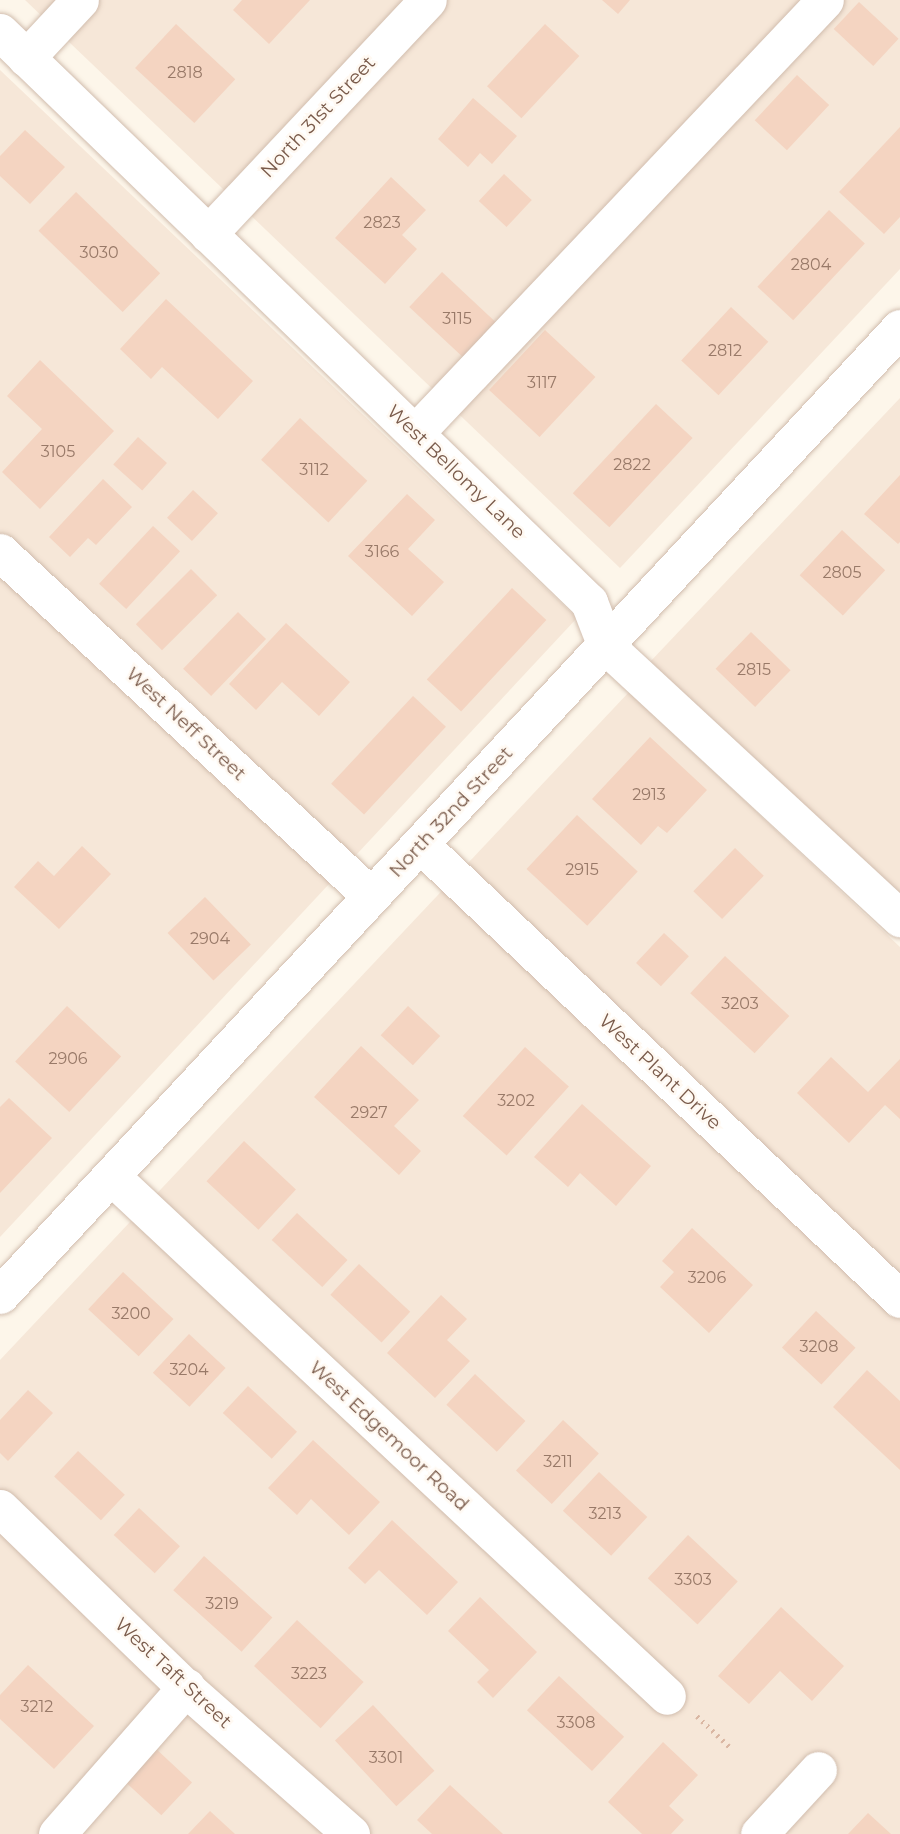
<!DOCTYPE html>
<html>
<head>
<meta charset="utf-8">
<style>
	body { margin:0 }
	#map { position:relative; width:900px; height:1834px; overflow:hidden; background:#fdf6ea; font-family:Montserrat,sans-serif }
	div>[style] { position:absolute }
	.residential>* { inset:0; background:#f6e7d8 }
	.building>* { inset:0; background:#f4d4c1; transform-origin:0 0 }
	.path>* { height:4.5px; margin-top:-2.25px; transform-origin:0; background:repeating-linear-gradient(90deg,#dab7a3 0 2px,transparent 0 7px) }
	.roads { filter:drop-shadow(0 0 2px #d1bdae) drop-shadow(0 0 2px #d1bdae) }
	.minor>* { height:37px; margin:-18.5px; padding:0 18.5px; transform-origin:18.5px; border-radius:18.5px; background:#fff }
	span { translate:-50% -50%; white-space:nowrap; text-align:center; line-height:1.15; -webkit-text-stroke:5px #fff9f2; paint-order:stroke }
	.number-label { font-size:16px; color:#987968 }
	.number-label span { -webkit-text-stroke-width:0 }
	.street-label { font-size:19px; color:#7a5b4b }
</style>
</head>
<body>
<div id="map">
	<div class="residential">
		<div style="clip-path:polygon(25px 0,900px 0,900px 269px,620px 568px)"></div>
		<div style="clip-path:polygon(0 70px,577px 618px,0 1237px)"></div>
		<div style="clip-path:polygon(900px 398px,900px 899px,649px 663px)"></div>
		<div style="clip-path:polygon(629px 692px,900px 947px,900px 1834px,0 1834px,0 1360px)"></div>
	</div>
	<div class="building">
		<div style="clip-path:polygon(242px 0,310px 0,269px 44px,233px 10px)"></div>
		<div style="clip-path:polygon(602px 0,630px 0,618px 14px)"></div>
		<div style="left:859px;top:2px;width:54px;height:37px;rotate:43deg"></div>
		<div style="left:176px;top:24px;width:81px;height:60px;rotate:43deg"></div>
		<div style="left:545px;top:24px;width:47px;height:85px;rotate:43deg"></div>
		<div style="left:797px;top:75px;width:44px;height:62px;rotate:43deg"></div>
		<div style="clip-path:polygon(473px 98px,517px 136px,492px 164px,480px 153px,468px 167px,438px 139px)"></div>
		<div style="clip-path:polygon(900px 127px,900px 217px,884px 234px,839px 192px)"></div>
		<div style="clip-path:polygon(25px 130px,65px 167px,30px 204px,0 176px,0 156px)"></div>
		<div style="left:504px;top:174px;width:38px;height:37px;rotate:43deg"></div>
		<div style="clip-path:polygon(391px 177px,426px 210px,402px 235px,417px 249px,385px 284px,335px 238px)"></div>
		<div style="left:76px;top:192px;width:117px;height:54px;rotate:44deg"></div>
		<div style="left:829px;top:210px;width:49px;height:105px;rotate:43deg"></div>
		<div style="left:442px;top:272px;width:86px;height:48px;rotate:43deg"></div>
		<div style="clip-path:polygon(166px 299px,253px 381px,218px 419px,162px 367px,151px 379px,120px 349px)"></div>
		<div style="left:731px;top:307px;width:51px;height:73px;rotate:43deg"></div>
		<div style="left:545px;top:330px;width:69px;height:82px;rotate:43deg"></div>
		<div style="clip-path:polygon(40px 360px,114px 431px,40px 509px,2px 472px,42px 429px,7px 396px)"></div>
		<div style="left:656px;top:404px;width:50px;height:122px;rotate:43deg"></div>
		<div style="left:300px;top:418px;width:92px;height:57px;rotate:43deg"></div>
		<div style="left:138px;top:437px;width:39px;height:37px;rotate:42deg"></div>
		<div style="clip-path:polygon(900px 475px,900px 542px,898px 544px,864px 514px)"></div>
		<div style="clip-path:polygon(103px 479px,132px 507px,96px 545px,88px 538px,70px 557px,49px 537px)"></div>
		<div style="left:193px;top:490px;width:34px;height:38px;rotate:43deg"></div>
		<div style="clip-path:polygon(407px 494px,435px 520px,408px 549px,444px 582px,412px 616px,348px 556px)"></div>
		<div style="left:153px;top:526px;width:37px;height:79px;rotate:43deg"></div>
		<div style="left:842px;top:530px;width:59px;height:62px;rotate:43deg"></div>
		<div style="left:191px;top:569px;width:37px;height:78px;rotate:45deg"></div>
		<div style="left:512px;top:588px;width:47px;height:125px;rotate:43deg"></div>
		<div style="left:238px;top:612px;width:39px;height:79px;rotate:44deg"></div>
		<div style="clip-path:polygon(286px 623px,350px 682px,319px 716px,282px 682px,256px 710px,229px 684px)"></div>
		<div style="left:751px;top:632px;width:55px;height:51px;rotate:44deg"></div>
		<div style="left:413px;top:696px;width:45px;height:120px;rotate:43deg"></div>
		<div style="clip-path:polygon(650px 737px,707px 790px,667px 833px,658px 826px,641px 845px,592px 799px)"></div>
		<div style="left:577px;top:815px;width:83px;height:74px;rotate:43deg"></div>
		<div style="clip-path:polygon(82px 846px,111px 874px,59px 929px,14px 887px,38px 861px,54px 876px)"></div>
		<div style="left:735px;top:848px;width:40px;height:60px;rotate:44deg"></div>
		<div style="left:205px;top:897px;width:66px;height:52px;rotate:46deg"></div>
		<div style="left:664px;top:933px;width:34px;height:41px;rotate:43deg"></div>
		<div style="left:725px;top:956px;width:88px;height:51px;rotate:43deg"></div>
		<div style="left:67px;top:1006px;width:74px;height:76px;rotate:43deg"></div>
		<div style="left:408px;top:1006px;width:44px;height:40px;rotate:43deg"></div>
		<div style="clip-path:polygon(361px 1046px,419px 1100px,394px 1126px,421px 1151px,399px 1175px,314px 1097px)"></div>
		<div style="left:525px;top:1047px;width:59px;height:93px;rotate:42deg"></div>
		<div style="clip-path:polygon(831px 1057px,868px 1092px,900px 1059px,900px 1119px,885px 1105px,849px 1143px,797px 1093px)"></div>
		<div style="clip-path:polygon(9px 1098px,52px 1138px,0 1193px,0 1107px)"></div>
		<div style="clip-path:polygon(582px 1104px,651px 1166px,616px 1206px,580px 1173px,568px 1187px,534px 1157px)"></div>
		<div style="left:244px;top:1141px;width:71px;height:55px;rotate:43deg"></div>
		<div style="left:297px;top:1213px;width:69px;height:37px;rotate:43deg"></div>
		<div style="clip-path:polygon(692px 1228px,753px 1285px,709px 1333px,660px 1287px,674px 1272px,662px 1261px)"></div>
		<div style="left:359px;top:1264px;width:70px;height:42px;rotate:43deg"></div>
		<div style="left:123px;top:1272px;width:69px;height:51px;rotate:43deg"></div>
		<div style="clip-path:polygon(441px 1295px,467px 1319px,447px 1340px,470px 1361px,435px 1398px,387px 1353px)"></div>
		<div style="left:816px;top:1311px;width:54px;height:50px;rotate:43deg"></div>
		<div style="left:189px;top:1334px;width:50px;height:53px;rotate:43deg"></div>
		<div style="clip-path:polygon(867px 1370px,900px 1401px,900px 1470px,833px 1407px)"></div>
		<div style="left:475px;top:1374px;width:69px;height:42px;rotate:43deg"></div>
		<div style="left:248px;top:1386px;width:67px;height:37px;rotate:43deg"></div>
		<div style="clip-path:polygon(28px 1390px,53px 1413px,8px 1461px,0 1453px,0 1420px)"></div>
		<div style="left:563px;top:1420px;width:49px;height:69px;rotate:43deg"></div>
		<div style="clip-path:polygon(313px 1440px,380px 1502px,349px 1535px,311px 1499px,297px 1515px,268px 1488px)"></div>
		<div style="left:78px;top:1451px;width:64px;height:35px;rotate:43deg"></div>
		<div style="left:599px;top:1472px;width:66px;height:53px;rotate:43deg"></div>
		<div style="left:139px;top:1508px;width:56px;height:37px;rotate:43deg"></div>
		<div style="clip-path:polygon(392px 1520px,458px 1582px,427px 1615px,379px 1570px,365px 1584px,348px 1568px)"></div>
		<div style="left:688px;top:1535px;width:68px;height:59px;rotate:43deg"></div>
		<div style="left:204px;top:1556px;width:92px;height:46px;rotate:42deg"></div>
		<div style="clip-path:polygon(480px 1597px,537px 1652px,493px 1698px,477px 1682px,489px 1670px,448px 1631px)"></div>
		<div style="clip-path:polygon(781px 1607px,844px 1666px,812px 1701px,780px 1671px,749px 1704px,718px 1676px)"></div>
		<div style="left:297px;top:1620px;width:91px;height:63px;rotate:43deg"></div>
		<div style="clip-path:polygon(28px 1665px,94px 1726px,54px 1769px,0 1719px,0 1695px)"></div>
		<div style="left:559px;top:1676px;width:89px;height:47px;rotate:43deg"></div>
		<div style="left:373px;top:1705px;width:90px;height:52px;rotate:47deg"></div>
		<div style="clip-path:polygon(663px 1742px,698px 1775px,669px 1806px,684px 1820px,671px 1834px,642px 1834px,608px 1802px)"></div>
		<div style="left:154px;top:1747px;width:52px;height:45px;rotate:43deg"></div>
		<div style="clip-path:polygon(450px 1785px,503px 1834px,432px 1834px,417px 1820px)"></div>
		<div style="clip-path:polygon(210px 1811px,235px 1834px,188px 1834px)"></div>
		<div style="clip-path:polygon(868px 1813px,891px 1834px,848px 1834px)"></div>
	</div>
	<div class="path">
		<div style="left:697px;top:1716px;width:48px;rotate:43.3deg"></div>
	</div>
	<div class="roads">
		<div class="minor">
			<div style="left:0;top:32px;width:820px;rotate:44.06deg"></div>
			<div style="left:589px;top:602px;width:47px;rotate:68.9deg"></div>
			<div style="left:606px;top:646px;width:401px;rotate:42.8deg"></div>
			<div style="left:26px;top:58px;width:79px;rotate:-47deg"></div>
			<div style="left:208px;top:234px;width:321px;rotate:-46.8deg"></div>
			<div style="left:415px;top:433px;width:596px;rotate:-46.56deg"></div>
			<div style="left:0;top:552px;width:506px;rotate:42.84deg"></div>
			<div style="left:421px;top:845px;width:660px;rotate:43.47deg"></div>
			<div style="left:111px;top:1176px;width:761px;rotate:43.08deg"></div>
			<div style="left:0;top:1295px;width:1321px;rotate:-47.06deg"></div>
			<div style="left:0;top:1508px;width:263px;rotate:44.1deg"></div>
			<div style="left:189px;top:1691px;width:216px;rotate:41.4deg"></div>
			<div style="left:57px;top:1834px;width:196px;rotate:-48.7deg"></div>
			<div style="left:759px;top:1834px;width:87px;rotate:-47.3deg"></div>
		</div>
	</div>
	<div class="number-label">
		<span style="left:185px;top:73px">2818</span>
		<span style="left:382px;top:223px">2823</span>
		<span style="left:99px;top:253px">3030</span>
		<span style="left:811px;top:265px">2804</span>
		<span style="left:457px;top:319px">3115</span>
		<span style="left:725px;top:351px">2812</span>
		<span style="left:542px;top:383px">3117</span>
		<span style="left:58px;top:452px">3105</span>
		<span style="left:632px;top:465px">2822</span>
		<span style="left:314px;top:470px">3112</span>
		<span style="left:382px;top:552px">3166</span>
		<span style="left:842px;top:573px">2805</span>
		<span style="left:754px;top:670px">2815</span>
		<span style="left:649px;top:795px">2913</span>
		<span style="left:582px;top:870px">2915</span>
		<span style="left:210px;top:939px">2904</span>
		<span style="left:740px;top:1004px">3203</span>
		<span style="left:68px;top:1059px">2906</span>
		<span style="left:516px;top:1101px">3202</span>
		<span style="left:369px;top:1113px">2927</span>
		<span style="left:707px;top:1278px">3206</span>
		<span style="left:131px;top:1314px">3200</span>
		<span style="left:819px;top:1347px">3208</span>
		<span style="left:189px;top:1370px">3204</span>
		<span style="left:558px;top:1462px">3211</span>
		<span style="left:605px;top:1514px">3213</span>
		<span style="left:693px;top:1580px">3303</span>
		<span style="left:222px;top:1604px">3219</span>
		<span style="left:309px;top:1674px">3223</span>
		<span style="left:37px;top:1707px">3212</span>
		<span style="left:576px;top:1723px">3308</span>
		<span style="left:386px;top:1758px">3301</span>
	</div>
	<div class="street-label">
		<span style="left:318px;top:117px;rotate:-47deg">North 31st Street</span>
		<span style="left:456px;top:472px;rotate:44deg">West Bellomy Lane</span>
		<span style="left:186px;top:724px;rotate:43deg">West Neff Street</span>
		<span style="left:451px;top:812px;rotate:-47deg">North 32nd Street</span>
		<span style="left:660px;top:1072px;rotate:43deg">West Plant Drive</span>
		<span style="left:389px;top:1436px;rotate:43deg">West Edgemoor Road</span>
		<span style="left:173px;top:1673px;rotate:43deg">West Taft Street</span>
	</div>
</div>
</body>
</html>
